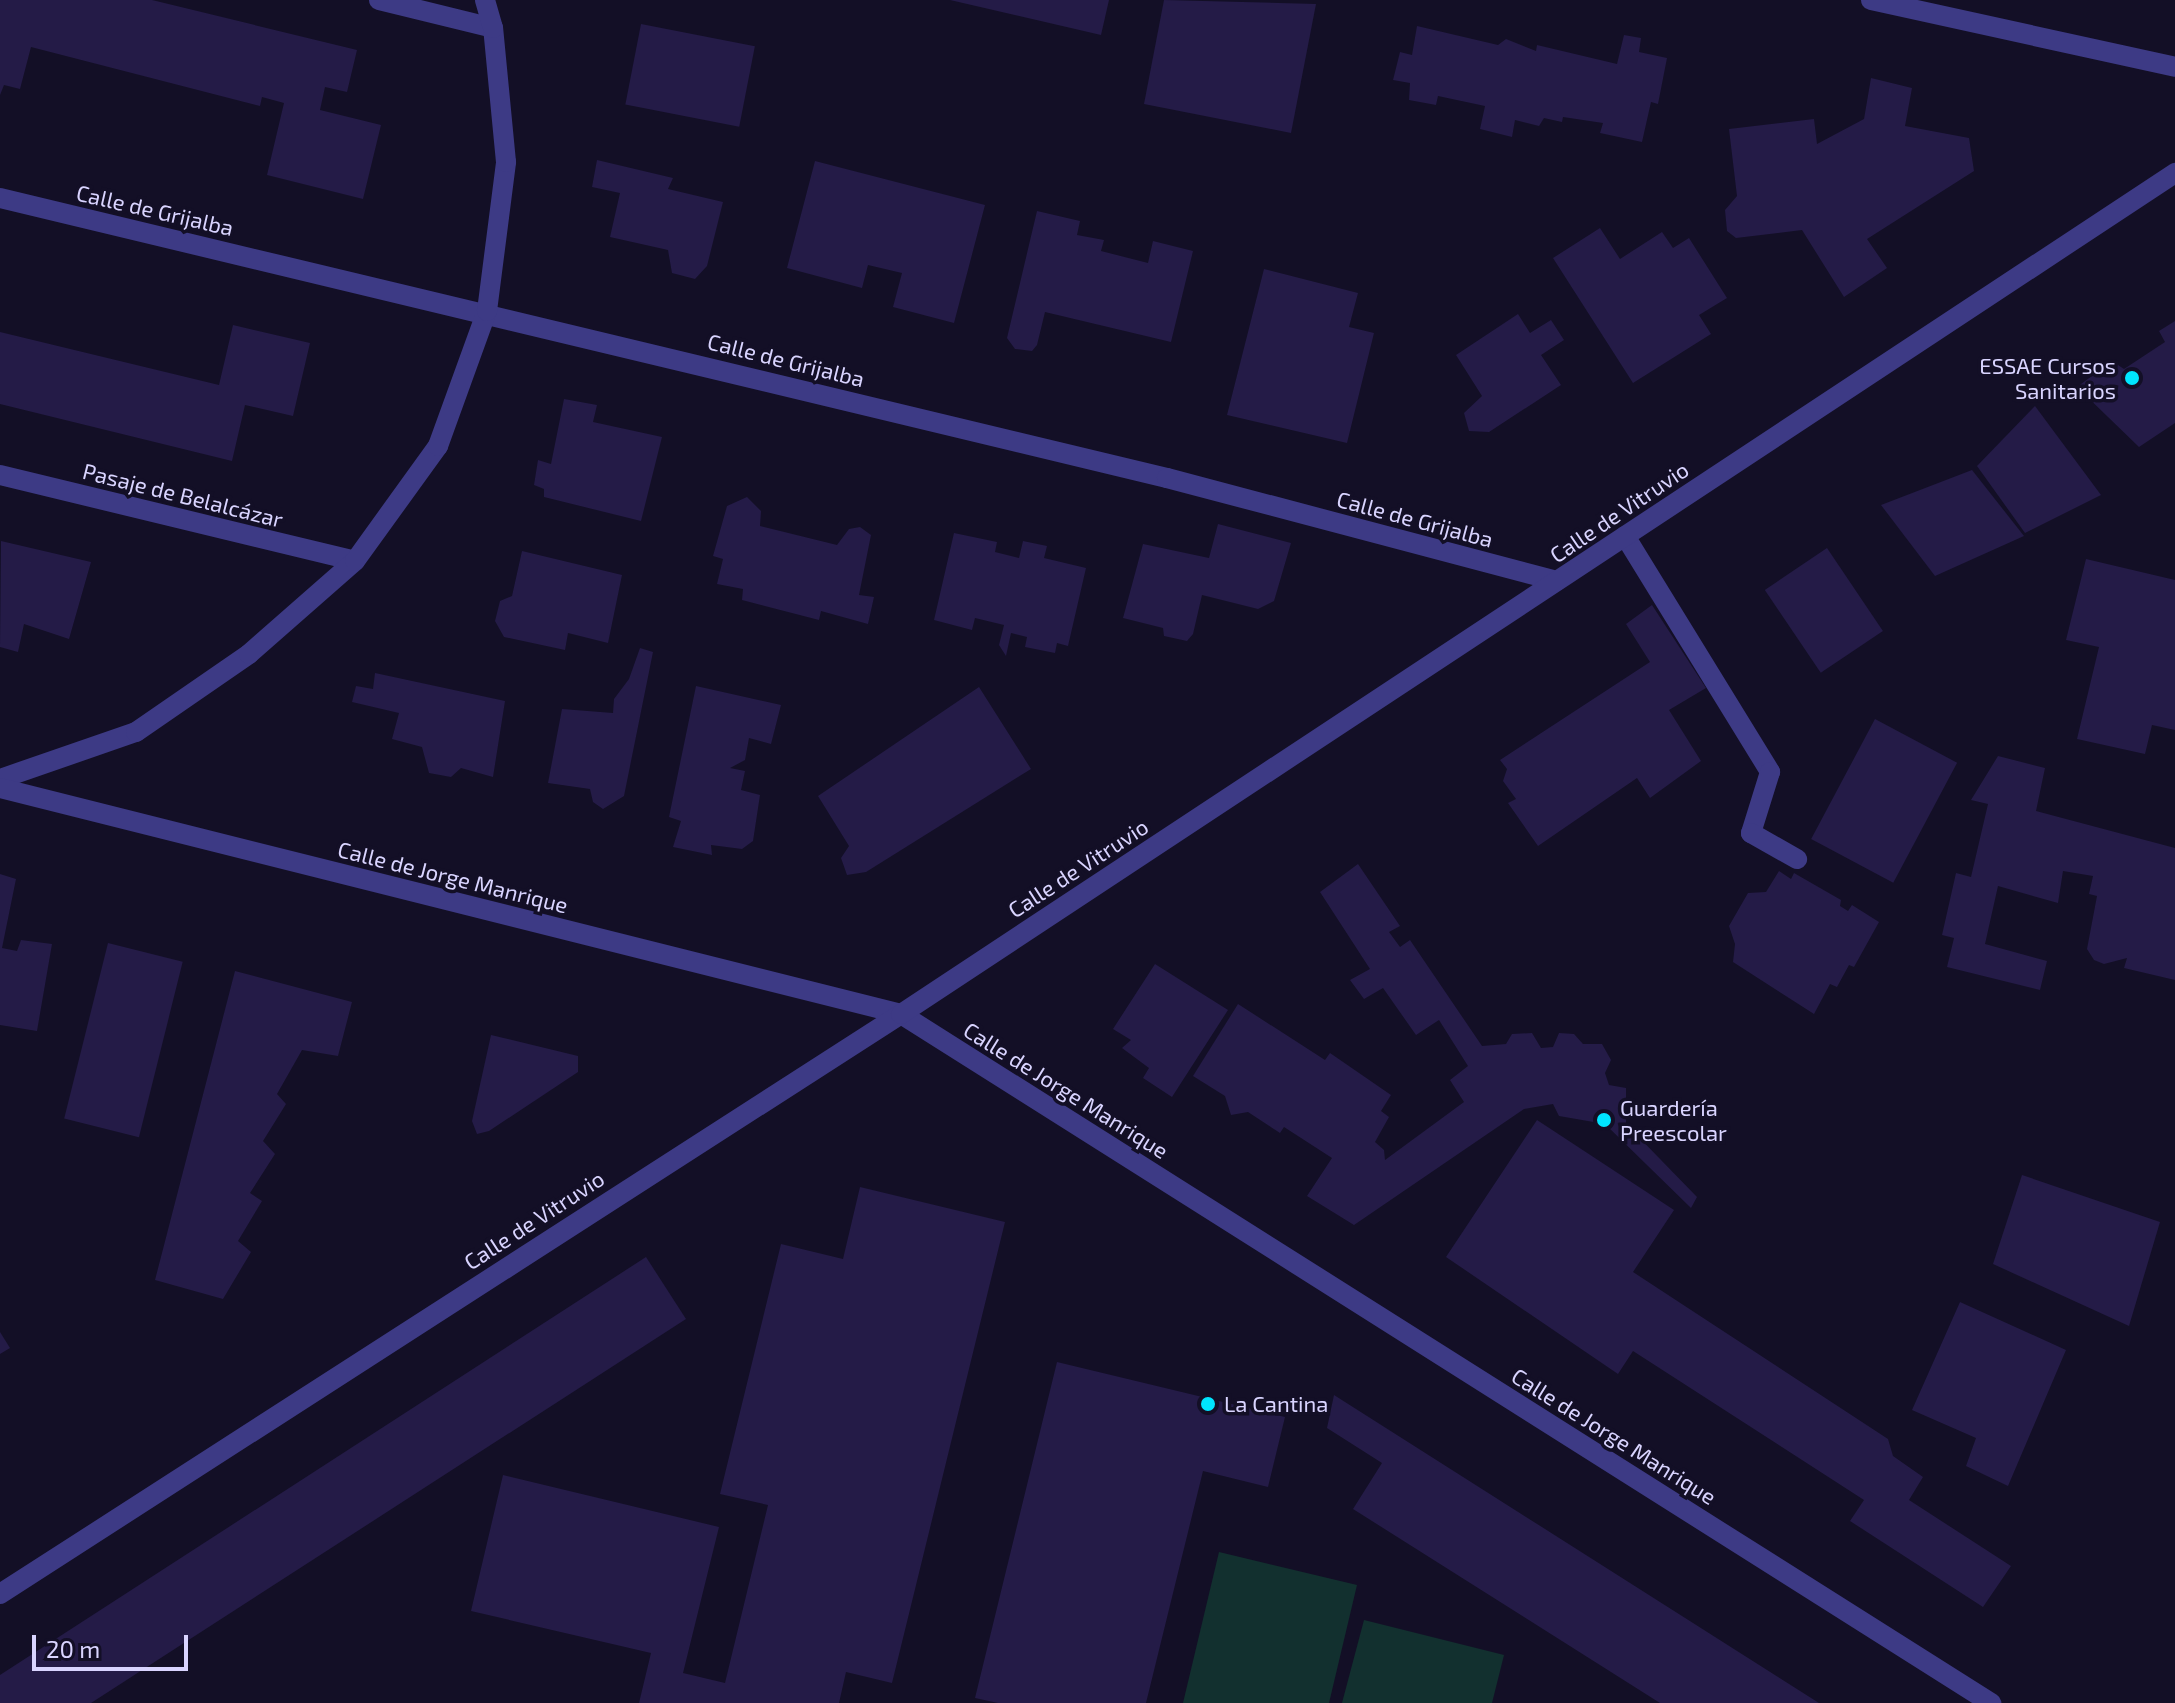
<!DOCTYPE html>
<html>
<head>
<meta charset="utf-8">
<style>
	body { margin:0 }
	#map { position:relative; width:2175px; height:1703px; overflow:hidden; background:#130f26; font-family:"Exo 2",sans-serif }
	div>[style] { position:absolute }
	.green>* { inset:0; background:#12302f }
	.building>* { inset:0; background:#241b47; transform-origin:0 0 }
	.street>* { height:20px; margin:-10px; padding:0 10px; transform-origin:10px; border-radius:10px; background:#3d3a85 }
	.dots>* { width:22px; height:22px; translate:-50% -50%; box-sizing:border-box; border:4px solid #130f26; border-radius:50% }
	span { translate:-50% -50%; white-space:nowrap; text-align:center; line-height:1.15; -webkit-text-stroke:7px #130f26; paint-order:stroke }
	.street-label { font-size:22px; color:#d9d4ff }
	.poi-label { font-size:22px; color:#d9d4ff }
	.right { translate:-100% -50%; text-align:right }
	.left { translate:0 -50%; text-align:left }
	.scale { position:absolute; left:32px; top:1635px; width:156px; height:36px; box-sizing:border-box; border:4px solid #d9d4ff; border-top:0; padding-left:10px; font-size:24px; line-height:28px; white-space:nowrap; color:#d9d4ff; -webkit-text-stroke:6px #130f26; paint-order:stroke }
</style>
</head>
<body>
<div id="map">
	<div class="green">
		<div style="clip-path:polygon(1219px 1552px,1357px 1585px,1329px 1703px,1183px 1703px)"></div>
		<div style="clip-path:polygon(1364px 1620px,1504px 1655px,1492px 1703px,1342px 1703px)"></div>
	</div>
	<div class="building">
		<div style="clip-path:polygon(0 0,152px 0,357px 50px,347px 92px,325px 87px,320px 110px,381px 125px,363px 199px,267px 175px,284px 103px,262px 97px,260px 106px,31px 47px,20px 89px,4px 85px,0 95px)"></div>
		<div style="clip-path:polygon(950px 0,1109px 0,1101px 35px)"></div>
		<div style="clip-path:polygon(1164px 0,1316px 4px,1291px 133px,1144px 104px)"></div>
		<div style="left:641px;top:24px;width:116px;height:82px;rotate:11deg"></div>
		<div style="clip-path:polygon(1417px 26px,1498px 45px,1506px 39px,1536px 51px,1537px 45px,1617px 64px,1624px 35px,1641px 38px,1639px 52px,1667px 58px,1658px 104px,1651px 102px,1642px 142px,1600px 133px,1603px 123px,1563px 117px,1562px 122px,1544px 118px,1539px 126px,1515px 120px,1512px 137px,1480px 129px,1485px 106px,1438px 96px,1436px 105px,1409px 100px,1410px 83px,1393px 80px,1400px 52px,1412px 55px)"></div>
		<div style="clip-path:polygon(1871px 78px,1912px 88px,1905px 126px,1969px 138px,1974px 171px,1867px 239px,1887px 268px,1844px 297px,1802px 230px,1736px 238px,1727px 231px,1725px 210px,1737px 196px,1729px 129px,1814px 119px,1817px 144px,1864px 119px)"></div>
		<div style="clip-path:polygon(597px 160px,673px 178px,668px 189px,723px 202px,707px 266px,695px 279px,672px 273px,668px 250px,610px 237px,620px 193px,592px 187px)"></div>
		<div style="clip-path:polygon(815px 161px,985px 205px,954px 323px,893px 307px,902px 273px,868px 265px,862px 288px,787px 268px)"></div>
		<div style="clip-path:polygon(1037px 211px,1080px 221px,1077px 235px,1104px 240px,1101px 251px,1148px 263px,1153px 241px,1193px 251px,1171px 342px,1045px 312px,1037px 345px,1032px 351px,1015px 349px,1007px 338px)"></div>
		<div style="clip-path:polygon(1600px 228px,1620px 259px,1662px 232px,1673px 248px,1689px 238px,1727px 298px,1699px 315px,1711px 334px,1633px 383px,1553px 258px)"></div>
		<div style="clip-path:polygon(1264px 269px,1358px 293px,1349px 327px,1374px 333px,1347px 443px,1227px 415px)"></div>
		<div style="clip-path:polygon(1518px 314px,1530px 333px,1551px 320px,1564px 340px,1541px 355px,1561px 385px,1489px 432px,1469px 431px,1464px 413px,1482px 396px,1456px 355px)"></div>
		<div style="clip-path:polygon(2175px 321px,2175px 423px,2139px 447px,2077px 387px,2112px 361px,2124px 369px,2165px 342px,2159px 331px)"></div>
		<div style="clip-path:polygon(233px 325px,310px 343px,293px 416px,245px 405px,232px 461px,0 404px,0 332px,219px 385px)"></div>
		<div style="clip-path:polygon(564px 399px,597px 405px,593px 422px,662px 437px,641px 521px,544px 497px,544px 489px,534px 485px,538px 460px,551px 464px)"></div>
		<div style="clip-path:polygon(2035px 406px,2101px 495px,2025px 533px,1977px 466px)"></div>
		<div style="clip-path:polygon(1972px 470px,2024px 536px,1935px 576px,1881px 505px)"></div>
		<div style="clip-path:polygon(747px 497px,761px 511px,760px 526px,837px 545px,849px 529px,860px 527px,871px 535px,859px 595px,874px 597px,868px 624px,821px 611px,819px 620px,742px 600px,743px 589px,717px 584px,723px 559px,713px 556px,727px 506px)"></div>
		<div style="clip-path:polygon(1218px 524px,1291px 543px,1274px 601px,1258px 609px,1202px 595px,1193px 634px,1187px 641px,1164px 636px,1163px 628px,1123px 618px,1143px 544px,1209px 558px)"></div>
		<div style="clip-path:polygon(954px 533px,997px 542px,995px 552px,1019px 558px,1023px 541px,1047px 546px,1044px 558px,1086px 568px,1068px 646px,1057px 643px,1055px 653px,1025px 647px,1027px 637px,1011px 633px,1006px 656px,999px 645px,1004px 625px,975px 618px,972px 630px,934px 620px)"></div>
		<div style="clip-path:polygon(1px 541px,91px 562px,69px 639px,24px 624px,18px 652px,0 647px)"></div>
		<div style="left:1827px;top:548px;width:100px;height:75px;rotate:56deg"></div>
		<div style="clip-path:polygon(522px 551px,622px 575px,608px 643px,568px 633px,565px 650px,504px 637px,495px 621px,500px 601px,512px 596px)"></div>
		<div style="clip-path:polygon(2086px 559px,2175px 580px,2175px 730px,2152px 725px,2145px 754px,2077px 739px,2099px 647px,2066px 640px)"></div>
		<div style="clip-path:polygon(1652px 605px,1706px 688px,1669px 710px,1701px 761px,1650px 798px,1637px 778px,1538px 846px,1508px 803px,1516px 799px,1503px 781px,1507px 769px,1500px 760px,1650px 662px,1626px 624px)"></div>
		<div style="clip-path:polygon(640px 648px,653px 652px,624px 796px,603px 809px,593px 802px,590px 789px,548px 783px,562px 709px,613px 713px,614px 699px,629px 679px)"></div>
		<div style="clip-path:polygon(375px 673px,505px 701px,493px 777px,461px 768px,451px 777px,429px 773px,422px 747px,392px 739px,399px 713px,352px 702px,356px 686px,373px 689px)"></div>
		<div style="clip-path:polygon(696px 686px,781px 705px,771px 744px,749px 738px,745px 760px,730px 768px,745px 771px,741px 790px,760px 795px,753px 841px,742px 849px,711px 845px,712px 855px,673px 847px,681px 821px,669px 817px)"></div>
		<div style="clip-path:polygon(979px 687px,1031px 769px,866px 872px,847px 875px,841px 858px,849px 846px,818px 796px)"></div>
		<div style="left:1875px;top:719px;width:93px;height:136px;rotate:28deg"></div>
		<div style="clip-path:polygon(1998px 756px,2045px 768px,2036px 811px,2175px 848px,2175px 980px,2124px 968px,2127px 958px,2104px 964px,2094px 960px,2087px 949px,2097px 896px,2089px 894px,2093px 876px,2063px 871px,2058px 903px,1998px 886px,1985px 944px,2047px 961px,2040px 990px,1947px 967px,1954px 938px,1942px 935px,1956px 873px,1971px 877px,1988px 804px,1971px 800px)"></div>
		<div style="clip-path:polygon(1358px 864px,1400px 926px,1389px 932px,1400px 947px,1410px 940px,1482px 1046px,1506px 1044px,1512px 1034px,1532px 1033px,1541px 1048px,1553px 1047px,1559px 1033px,1574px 1034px,1583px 1044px,1602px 1044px,1611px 1060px,1605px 1073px,1609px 1085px,1626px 1088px,1626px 1124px,1697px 1197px,1691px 1208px,1605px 1124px,1559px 1116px,1553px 1104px,1524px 1109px,1354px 1225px,1307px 1196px,1332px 1158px,1284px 1127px,1280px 1133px,1248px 1112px,1231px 1115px,1225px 1096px,1193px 1076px,1238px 1004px,1325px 1060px,1330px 1053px,1391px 1095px,1381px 1111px,1389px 1117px,1375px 1142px,1384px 1150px,1385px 1160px,1464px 1102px,1450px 1080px,1468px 1066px,1439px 1020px,1416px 1035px,1383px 988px,1364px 999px,1350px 980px,1370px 969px,1320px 892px)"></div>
		<div style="clip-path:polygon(1779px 871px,1791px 879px,1794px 873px,1841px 900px,1840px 906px,1848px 911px,1852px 905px,1879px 922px,1854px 967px,1849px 965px,1837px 987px,1830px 984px,1814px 1014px,1733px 962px,1735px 944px,1729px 926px,1748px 893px,1766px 892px)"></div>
		<div style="clip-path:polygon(0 874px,16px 879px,2px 948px,17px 951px,21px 940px,52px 944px,37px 1031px,0 1025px)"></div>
		<div style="left:108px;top:943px;width:77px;height:181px;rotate:14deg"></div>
		<div style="clip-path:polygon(1155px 964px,1228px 1010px,1172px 1097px,1143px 1078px,1149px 1068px,1122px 1048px,1131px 1040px,1113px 1029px)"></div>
		<div style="clip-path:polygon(235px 971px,352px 1002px,338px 1056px,302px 1050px,277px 1094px,286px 1104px,263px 1141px,275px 1154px,250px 1193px,262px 1201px,238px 1241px,251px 1252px,223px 1299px,155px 1280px)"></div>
		<div style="clip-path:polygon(491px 1035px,578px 1056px,578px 1072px,489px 1131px,477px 1134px,472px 1121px)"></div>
		<div style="clip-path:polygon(1537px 1120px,1674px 1210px,1633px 1272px,1888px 1439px,1893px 1456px,1923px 1477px,1909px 1500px,2011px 1566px,1983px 1607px,1850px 1521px,1864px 1500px,1633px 1351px,1618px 1374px,1446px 1257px)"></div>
		<div style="clip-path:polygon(2022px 1175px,2160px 1222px,2129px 1326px,1993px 1264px)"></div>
		<div style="clip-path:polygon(860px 1187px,1005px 1222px,892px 1683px,846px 1672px,839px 1703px,639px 1703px,651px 1653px,471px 1611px,503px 1475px,719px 1527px,683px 1673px,725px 1683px,768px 1505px,720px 1494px,781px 1244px,843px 1259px)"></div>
		<div style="clip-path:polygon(646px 1257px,686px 1319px,91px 1703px,0 1703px,0 1675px)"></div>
		<div style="clip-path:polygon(1960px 1302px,2066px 1350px,2008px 1486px,1966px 1466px,1976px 1438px,1912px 1410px)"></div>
		<div style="clip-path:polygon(0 1332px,10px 1348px,0 1354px)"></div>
		<div style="clip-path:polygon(1057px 1362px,1285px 1417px,1268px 1487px,1203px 1471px,1146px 1703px,998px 1703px,975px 1698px)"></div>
		<div style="clip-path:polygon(1334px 1395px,1819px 1703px,1660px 1703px,1353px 1509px,1382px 1463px,1327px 1428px)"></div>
	</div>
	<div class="street">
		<div style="left:379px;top:0;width:117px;rotate:13.8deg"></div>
		<div style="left:1871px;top:0;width:311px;rotate:12.4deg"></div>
		<div style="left:0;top:198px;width:1200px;rotate:13.49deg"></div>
		<div style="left:1167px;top:478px;width:403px;rotate:14.8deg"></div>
		<div style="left:0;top:475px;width:365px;rotate:13.6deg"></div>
		<div style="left:1625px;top:536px;width:277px;rotate:58.4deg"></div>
		<div style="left:1770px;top:772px;width:64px;rotate:107.3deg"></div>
		<div style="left:1751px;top:833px;width:53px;rotate:29.5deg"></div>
		<div style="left:0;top:779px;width:144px;rotate:-19.1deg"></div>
		<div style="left:136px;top:732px;width:137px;rotate:-34.6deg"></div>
		<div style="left:249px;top:654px;width:141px;rotate:-41.3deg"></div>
		<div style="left:355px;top:561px;width:142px;rotate:-54.2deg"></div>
		<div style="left:438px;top:446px;width:144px;rotate:-70.1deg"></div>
		<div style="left:487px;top:311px;width:150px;rotate:-82.7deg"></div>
		<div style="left:506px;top:162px;width:135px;rotate:-95.5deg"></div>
		<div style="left:493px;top:28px;width:29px;rotate:-106deg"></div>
		<div style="left:0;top:788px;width:929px;rotate:14.08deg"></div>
		<div style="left:901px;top:1014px;width:1290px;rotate:32.3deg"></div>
		<div style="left:0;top:1594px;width:1072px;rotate:-32.77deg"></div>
		<div style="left:901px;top:1014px;width:1527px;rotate:-33.43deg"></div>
	</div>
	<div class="dots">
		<div style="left:2132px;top:378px;background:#00e5ff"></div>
		<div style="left:1604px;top:1120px;background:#00e5ff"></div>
		<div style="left:1208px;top:1404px;background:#00e5ff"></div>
	</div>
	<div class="street-label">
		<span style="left:155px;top:210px;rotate:13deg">Calle de Grijalba</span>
		<span style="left:786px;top:360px;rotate:14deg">Calle de Grijalba</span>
		<span style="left:183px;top:495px;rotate:14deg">Pasaje de Belalcázar</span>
		<span style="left:1619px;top:512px;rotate:-34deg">Calle de Vitruvio</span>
		<span style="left:1415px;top:519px;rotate:15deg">Calle de Grijalba</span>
		<span style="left:1078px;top:868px;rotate:-33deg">Calle de Vitruvio</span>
		<span style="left:453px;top:877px;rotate:14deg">Calle de Jorge Manrique</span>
		<span style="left:1066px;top:1090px;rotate:32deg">Calle de Jorge Manrique</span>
		<span style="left:534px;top:1220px;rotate:-33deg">Calle de Vitruvio</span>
		<span style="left:1614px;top:1436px;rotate:32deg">Calle de Jorge Manrique</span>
	</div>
	<div class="poi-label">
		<span class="right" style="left:2116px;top:378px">ESSAE Cursos<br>Sanitarios</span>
		<span class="left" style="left:1620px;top:1120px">Guardería<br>Preescolar</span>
		<span class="left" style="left:1224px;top:1404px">La Cantina</span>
	</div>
	<div class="scale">20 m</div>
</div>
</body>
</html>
